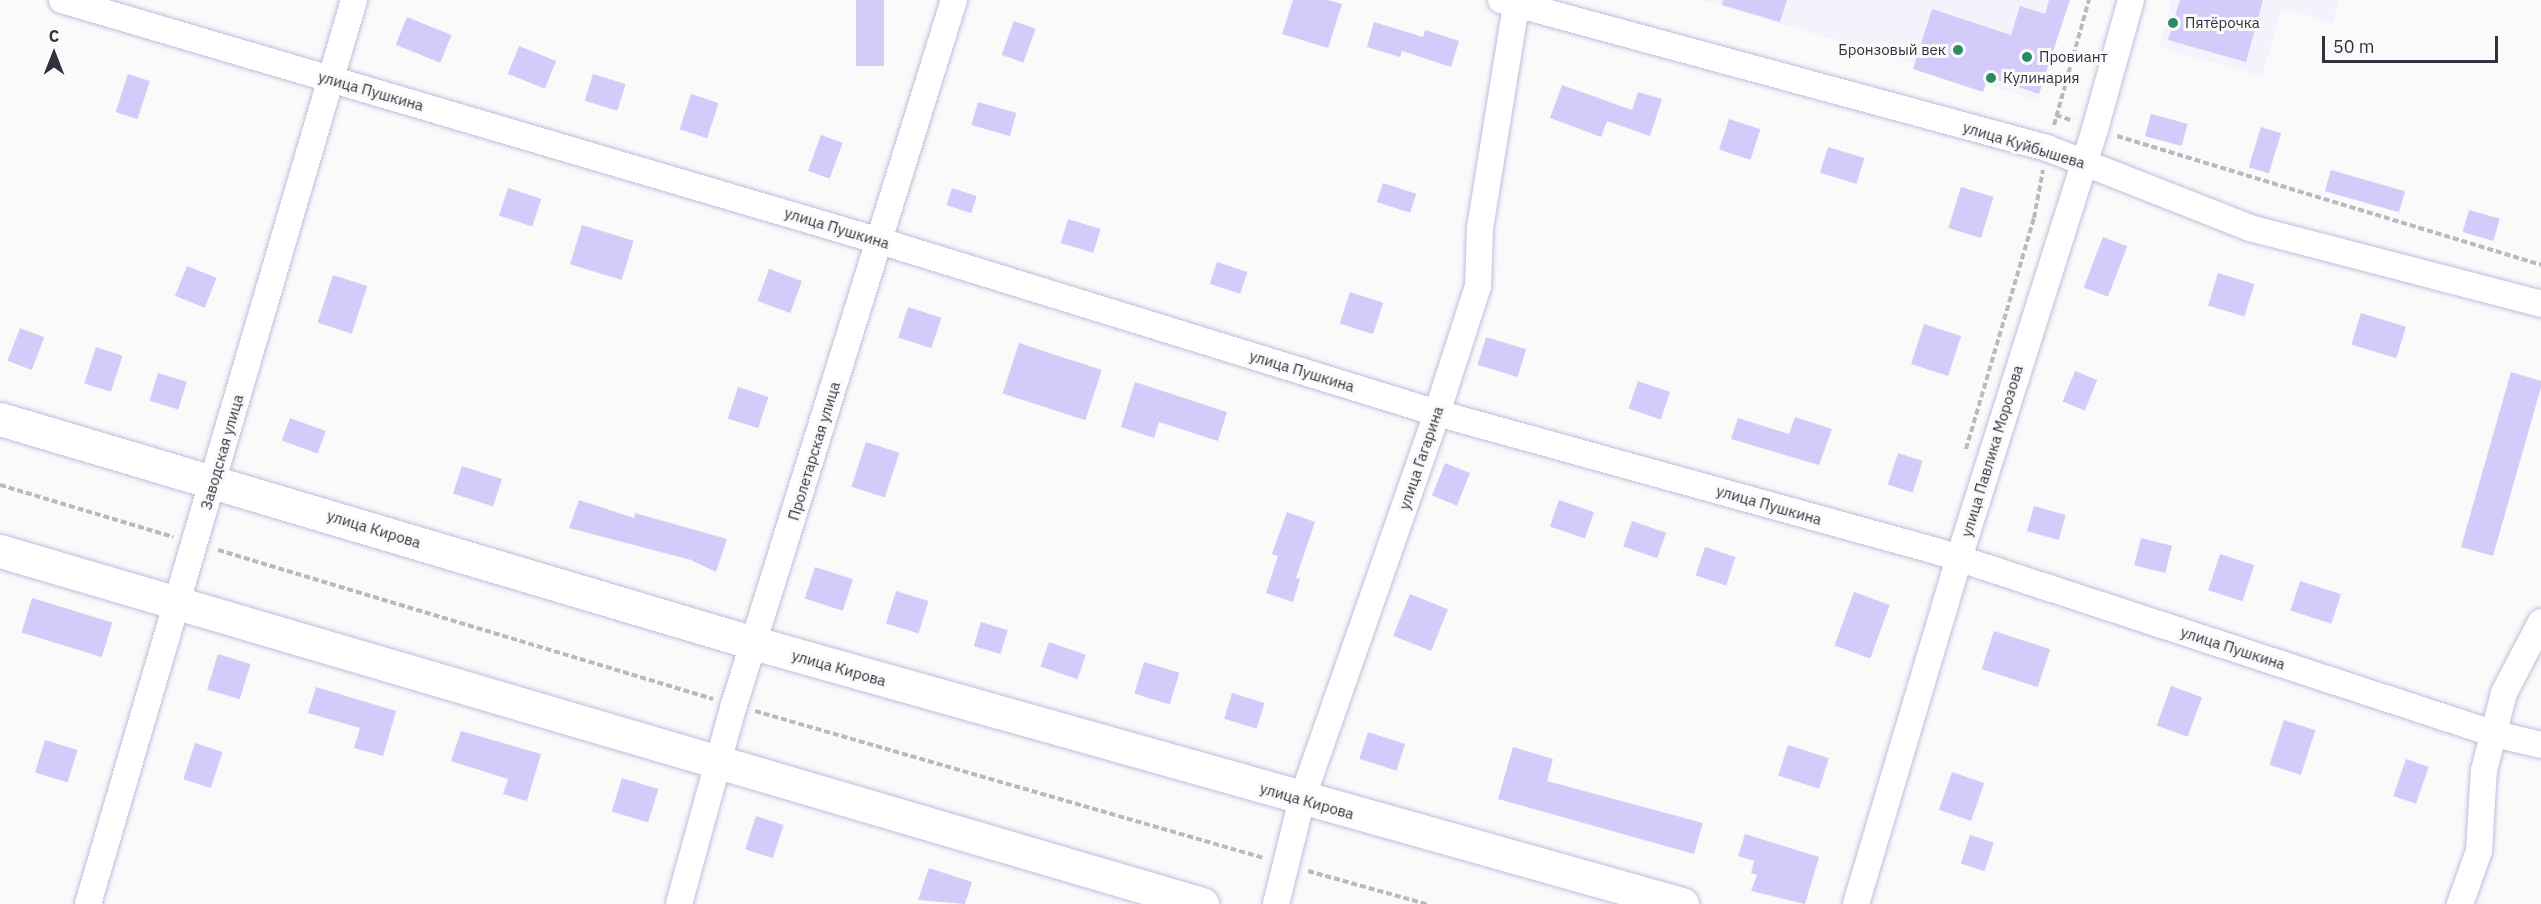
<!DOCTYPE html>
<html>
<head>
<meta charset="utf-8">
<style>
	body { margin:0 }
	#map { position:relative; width:2541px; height:904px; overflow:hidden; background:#fafafa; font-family:"IBM Plex Sans",sans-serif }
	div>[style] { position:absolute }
	.built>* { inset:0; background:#f4f2fb }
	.building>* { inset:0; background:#d3cbf9; transform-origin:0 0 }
	.path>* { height:4px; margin-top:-2px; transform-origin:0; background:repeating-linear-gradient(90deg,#bab9be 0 6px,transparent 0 9px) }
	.roads { filter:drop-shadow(0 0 2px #c2bcde) drop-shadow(0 0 2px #c2bcde) }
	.minor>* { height:26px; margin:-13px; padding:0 13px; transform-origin:13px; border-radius:13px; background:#fff }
	.major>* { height:33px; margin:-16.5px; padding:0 16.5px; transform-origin:16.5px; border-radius:16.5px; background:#fff }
	.dots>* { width:16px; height:16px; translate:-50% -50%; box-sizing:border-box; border:3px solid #fafafa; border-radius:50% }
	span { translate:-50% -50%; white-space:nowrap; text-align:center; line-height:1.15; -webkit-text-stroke:6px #fafafa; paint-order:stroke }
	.poi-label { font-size:15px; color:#34313f }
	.left { translate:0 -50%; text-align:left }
	.right { translate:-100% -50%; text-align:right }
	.street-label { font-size:15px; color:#34313f }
	.north { position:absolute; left:24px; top:24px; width:60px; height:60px; -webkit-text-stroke:4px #fafafa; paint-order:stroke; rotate:0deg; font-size:16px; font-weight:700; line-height:24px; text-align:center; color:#34313f }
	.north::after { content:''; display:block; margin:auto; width:21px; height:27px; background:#34313f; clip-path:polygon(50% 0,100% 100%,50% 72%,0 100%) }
	.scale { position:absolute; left:2322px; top:36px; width:176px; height:27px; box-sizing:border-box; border:3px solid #34313f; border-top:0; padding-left:8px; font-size:18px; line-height:21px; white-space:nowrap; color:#34313f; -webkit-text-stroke:4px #fafafa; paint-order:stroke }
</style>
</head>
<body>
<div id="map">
	<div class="built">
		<div style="clip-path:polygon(1701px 0,2066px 0,2037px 100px)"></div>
		<div style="clip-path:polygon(2172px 0,2339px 0,2333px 24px,2282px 8px,2262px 76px,2159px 47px)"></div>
	</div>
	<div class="building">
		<div style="left:856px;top:0;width:28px;height:66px"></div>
		<div style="clip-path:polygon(1293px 0,1328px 0,1342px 4px,1328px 48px,1282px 34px)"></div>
		<div style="clip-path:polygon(1723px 0,1787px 0,1780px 22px,1722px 5px)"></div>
		<div style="clip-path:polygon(2049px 0,2070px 0,2039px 94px,1988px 77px,1983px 92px,1913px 69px,1932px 9px,2011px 35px,2020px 6px,2045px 14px)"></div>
		<div style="clip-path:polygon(2180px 0,2263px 0,2246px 62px,2168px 40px)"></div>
		<div style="left:407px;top:17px;width:48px;height:30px;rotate:22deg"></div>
		<div style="left:1014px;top:21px;width:23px;height:36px;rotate:20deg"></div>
		<div style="clip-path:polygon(1374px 22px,1423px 37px,1425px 30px,1459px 41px,1451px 67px,1402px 51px,1400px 57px,1367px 47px)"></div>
		<div style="left:519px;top:46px;width:40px;height:30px;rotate:22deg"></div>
		<div style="left:128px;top:74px;width:23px;height:40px;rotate:18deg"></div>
		<div style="left:593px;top:74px;width:34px;height:28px;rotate:17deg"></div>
		<div style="clip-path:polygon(1562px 85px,1632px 110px,1638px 92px,1662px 99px,1650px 136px,1607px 121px,1601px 137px,1550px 118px)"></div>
		<div style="left:691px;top:94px;width:29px;height:37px;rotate:18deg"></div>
		<div style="left:978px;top:102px;width:40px;height:24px;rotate:16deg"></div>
		<div style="left:2151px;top:114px;width:38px;height:23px;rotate:15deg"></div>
		<div style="left:1729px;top:119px;width:33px;height:32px;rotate:18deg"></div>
		<div style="left:2261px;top:127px;width:21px;height:42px;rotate:17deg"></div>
		<div style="left:821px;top:135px;width:23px;height:38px;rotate:20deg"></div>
		<div style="left:1828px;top:147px;width:38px;height:27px;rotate:17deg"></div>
		<div style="left:2331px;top:170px;width:77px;height:22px;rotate:16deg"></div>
		<div style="left:1383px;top:183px;width:35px;height:20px;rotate:18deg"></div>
		<div style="left:1961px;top:187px;width:34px;height:43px;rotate:17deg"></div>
		<div style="left:508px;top:188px;width:35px;height:29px;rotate:18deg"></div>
		<div style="left:952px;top:188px;width:26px;height:18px;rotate:18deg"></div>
		<div style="left:2469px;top:210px;width:32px;height:23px;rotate:16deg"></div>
		<div style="left:1068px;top:219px;width:34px;height:25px;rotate:17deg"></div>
		<div style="left:582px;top:225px;width:54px;height:41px;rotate:17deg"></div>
		<div style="left:2103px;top:237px;width:26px;height:54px;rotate:21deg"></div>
		<div style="left:1217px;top:262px;width:32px;height:23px;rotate:18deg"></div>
		<div style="left:187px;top:266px;width:32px;height:32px;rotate:22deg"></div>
		<div style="left:769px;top:269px;width:35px;height:34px;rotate:20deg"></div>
		<div style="left:2218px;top:273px;width:38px;height:34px;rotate:17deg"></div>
		<div style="left:333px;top:275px;width:36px;height:50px;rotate:18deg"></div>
		<div style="left:1350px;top:292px;width:35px;height:33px;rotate:18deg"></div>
		<div style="left:908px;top:307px;width:35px;height:32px;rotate:18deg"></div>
		<div style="left:2361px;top:313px;width:47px;height:33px;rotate:17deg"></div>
		<div style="left:1924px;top:324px;width:39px;height:42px;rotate:18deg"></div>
		<div style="left:20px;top:328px;width:26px;height:35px;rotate:21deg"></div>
		<div style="left:1486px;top:337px;width:42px;height:29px;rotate:17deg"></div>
		<div style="left:1019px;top:343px;width:87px;height:53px;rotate:18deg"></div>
		<div style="left:96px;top:347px;width:28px;height:38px;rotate:18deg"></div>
		<div style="left:2075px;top:371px;width:24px;height:33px;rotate:22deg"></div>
		<div style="clip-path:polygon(2511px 372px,2541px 381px,2541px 387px,2493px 556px,2461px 547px)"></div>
		<div style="left:158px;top:373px;width:30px;height:29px;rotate:17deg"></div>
		<div style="left:1638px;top:381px;width:34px;height:29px;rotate:19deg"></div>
		<div style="clip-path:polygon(1135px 382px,1227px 412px,1218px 441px,1159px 422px,1154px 438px,1121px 427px)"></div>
		<div style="left:738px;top:387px;width:32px;height:33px;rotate:18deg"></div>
		<div style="clip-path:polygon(1795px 417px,1832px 429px,1819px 465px,1731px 439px,1738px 418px,1789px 434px)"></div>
		<div style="left:290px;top:418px;width:38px;height:24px;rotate:20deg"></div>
		<div style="left:866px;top:442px;width:35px;height:47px;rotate:18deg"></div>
		<div style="left:1898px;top:453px;width:26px;height:33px;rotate:18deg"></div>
		<div style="left:1445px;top:463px;width:27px;height:35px;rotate:22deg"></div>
		<div style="left:462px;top:466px;width:42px;height:29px;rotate:18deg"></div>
		<div style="clip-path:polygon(579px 500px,634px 518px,635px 513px,727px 539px,716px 572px,691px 560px,569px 528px)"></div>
		<div style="left:1559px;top:500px;width:37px;height:28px;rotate:19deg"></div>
		<div style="left:2034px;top:506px;width:33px;height:26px;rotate:16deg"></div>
		<div style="clip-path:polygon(1287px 512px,1315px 522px,1296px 578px,1300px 579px,1293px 602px,1266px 593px,1278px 556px,1272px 554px)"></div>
		<div style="left:1632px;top:521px;width:36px;height:27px;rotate:19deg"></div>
		<div style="left:2141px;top:538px;width:32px;height:28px;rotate:14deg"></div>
		<div style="left:1705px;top:547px;width:32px;height:30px;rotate:18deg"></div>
		<div style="left:2220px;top:554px;width:36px;height:38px;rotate:18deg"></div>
		<div style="left:815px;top:567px;width:40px;height:33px;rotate:18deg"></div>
		<div style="left:2300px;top:581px;width:43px;height:31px;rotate:18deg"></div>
		<div style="left:896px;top:591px;width:34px;height:34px;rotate:17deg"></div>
		<div style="left:1854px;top:592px;width:38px;height:57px;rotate:20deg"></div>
		<div style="left:1410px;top:594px;width:41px;height:45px;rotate:22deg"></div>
		<div style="left:32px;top:598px;width:84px;height:36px;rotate:17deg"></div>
		<div style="left:981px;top:622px;width:28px;height:25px;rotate:17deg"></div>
		<div style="left:1994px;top:631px;width:59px;height:40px;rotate:18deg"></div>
		<div style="left:1049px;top:642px;width:39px;height:26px;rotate:19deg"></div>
		<div style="left:218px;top:654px;width:34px;height:37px;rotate:17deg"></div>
		<div style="left:1144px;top:662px;width:37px;height:33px;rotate:17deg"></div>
		<div style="left:2171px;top:686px;width:33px;height:42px;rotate:20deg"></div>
		<div style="clip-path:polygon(316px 687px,396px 711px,383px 756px,354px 748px,360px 728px,308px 713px)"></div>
		<div style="left:1232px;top:693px;width:34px;height:27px;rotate:17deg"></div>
		<div style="left:2284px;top:720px;width:33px;height:47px;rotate:18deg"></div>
		<div style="clip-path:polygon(461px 731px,541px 754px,527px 801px,503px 794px,508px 779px,451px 761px)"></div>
		<div style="left:1368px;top:732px;width:39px;height:28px;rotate:18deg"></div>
		<div style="left:45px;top:740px;width:34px;height:34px;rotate:17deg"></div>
		<div style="left:195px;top:743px;width:29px;height:38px;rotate:18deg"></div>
		<div style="left:1788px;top:745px;width:43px;height:32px;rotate:18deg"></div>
		<div style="clip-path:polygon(1513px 747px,1553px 759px,1547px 781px,1703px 823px,1694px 854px,1498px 799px)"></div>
		<div style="left:2406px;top:759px;width:24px;height:39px;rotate:19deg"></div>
		<div style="left:1952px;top:772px;width:34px;height:40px;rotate:19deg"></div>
		<div style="left:622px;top:778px;width:38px;height:35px;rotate:17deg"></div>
		<div style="left:756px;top:816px;width:29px;height:35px;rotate:18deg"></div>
		<div style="clip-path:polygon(1745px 834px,1819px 857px,1805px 904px,1751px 891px,1757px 875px,1751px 873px,1754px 861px,1738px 856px)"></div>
		<div style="left:1970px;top:835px;width:25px;height:30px;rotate:18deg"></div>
		<div style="clip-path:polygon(929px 868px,972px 882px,965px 904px,918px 900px)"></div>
	</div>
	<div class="path">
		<div style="left:2056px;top:115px;width:18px;rotate:19deg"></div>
		<div style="left:2054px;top:125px;width:130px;rotate:-74.4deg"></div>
		<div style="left:2117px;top:136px;width:443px;rotate:16.9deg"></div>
		<div style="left:1966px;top:449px;width:241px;rotate:-73.6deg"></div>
		<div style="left:2034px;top:218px;width:49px;rotate:-79.4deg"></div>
		<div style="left:0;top:485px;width:181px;rotate:16.7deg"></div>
		<div style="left:218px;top:550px;width:517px;rotate:16.75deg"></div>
		<div style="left:755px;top:711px;width:530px;rotate:16.11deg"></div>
		<div style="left:1308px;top:871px;width:123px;rotate:15.6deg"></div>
	</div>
	<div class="roads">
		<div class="minor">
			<div style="left:62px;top:0;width:853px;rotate:16.42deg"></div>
			<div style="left:880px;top:241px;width:583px;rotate:17.16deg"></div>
			<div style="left:1437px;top:413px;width:518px;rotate:15.46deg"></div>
			<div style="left:1936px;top:551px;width:588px;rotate:18.13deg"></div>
			<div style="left:2495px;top:734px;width:47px;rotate:13.4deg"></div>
			<div style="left:1501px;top:0;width:566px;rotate:15.17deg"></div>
			<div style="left:2047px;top:148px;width:218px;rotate:21.5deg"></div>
			<div style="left:2250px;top:228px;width:301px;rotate:14.6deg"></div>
			<div style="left:88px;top:904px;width:942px;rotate:-73.6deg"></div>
			<div style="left:679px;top:904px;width:206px;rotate:-74.6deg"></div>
			<div style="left:734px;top:705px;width:739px;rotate:-72.67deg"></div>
			<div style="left:1276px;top:904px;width:108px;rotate:-76.1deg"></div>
			<div style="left:1302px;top:799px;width:409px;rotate:-70.7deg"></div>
			<div style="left:1437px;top:413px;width:133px;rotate:-72.1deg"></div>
			<div style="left:1478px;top:286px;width:58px;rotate:-88deg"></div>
			<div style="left:1480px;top:228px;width:231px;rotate:-80.8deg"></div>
			<div style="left:1856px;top:904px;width:361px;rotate:-73.4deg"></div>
			<div style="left:1959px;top:558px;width:450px;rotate:-72.4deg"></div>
			<div style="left:2095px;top:129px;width:134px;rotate:-74.4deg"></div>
			<div style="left:2460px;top:904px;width:56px;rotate:-70.3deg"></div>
			<div style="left:2479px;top:851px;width:81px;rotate:-86.5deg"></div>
			<div style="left:2484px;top:770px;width:80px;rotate:-75.4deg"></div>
			<div style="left:2504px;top:693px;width:80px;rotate:-62.5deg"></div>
		</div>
		<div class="major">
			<div style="left:0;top:419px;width:787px;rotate:16.55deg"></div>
			<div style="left:754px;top:643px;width:964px;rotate:15.71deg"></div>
			<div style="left:0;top:551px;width:1253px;rotate:16.37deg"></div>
		</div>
	</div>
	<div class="dots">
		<div style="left:2173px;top:23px;background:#2c8a61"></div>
		<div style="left:1958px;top:50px;background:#2c8a61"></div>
		<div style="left:2027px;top:57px;background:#2c8a61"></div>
		<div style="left:1991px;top:78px;background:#2c8a61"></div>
	</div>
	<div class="poi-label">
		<span class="left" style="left:2185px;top:23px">Пятёрочка</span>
		<span class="right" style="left:1946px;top:50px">Бронзовый век</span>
		<span class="left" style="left:2039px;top:57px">Провиант</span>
		<span class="left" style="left:2003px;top:78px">Кулинария</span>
	</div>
	<div class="street-label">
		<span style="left:371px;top:91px;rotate:16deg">улица Пушкина</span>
		<span style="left:2024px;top:145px;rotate:17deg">улица Куйбышева</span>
		<span style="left:837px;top:228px;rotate:17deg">улица Пушкина</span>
		<span style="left:1302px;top:371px;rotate:17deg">улица Пушкина</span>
		<span style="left:814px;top:451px;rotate:-73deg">Пролетарская улица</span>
		<span style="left:1992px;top:451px;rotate:-73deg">улица Павлика Морозова</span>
		<span style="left:222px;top:452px;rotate:-74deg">Заводская улица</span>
		<span style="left:1421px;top:458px;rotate:-71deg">улица Гагарина</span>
		<span style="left:1769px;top:505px;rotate:16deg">улица Пушкина</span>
		<span style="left:374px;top:529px;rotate:17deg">улица Кирова</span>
		<span style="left:2233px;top:648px;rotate:18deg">улица Пушкина</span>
		<span style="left:839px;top:668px;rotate:16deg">улица Кирова</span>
		<span style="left:1307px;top:801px;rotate:16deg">улица Кирова</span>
	</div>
	<div class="north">С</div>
	<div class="scale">50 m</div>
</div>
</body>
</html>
